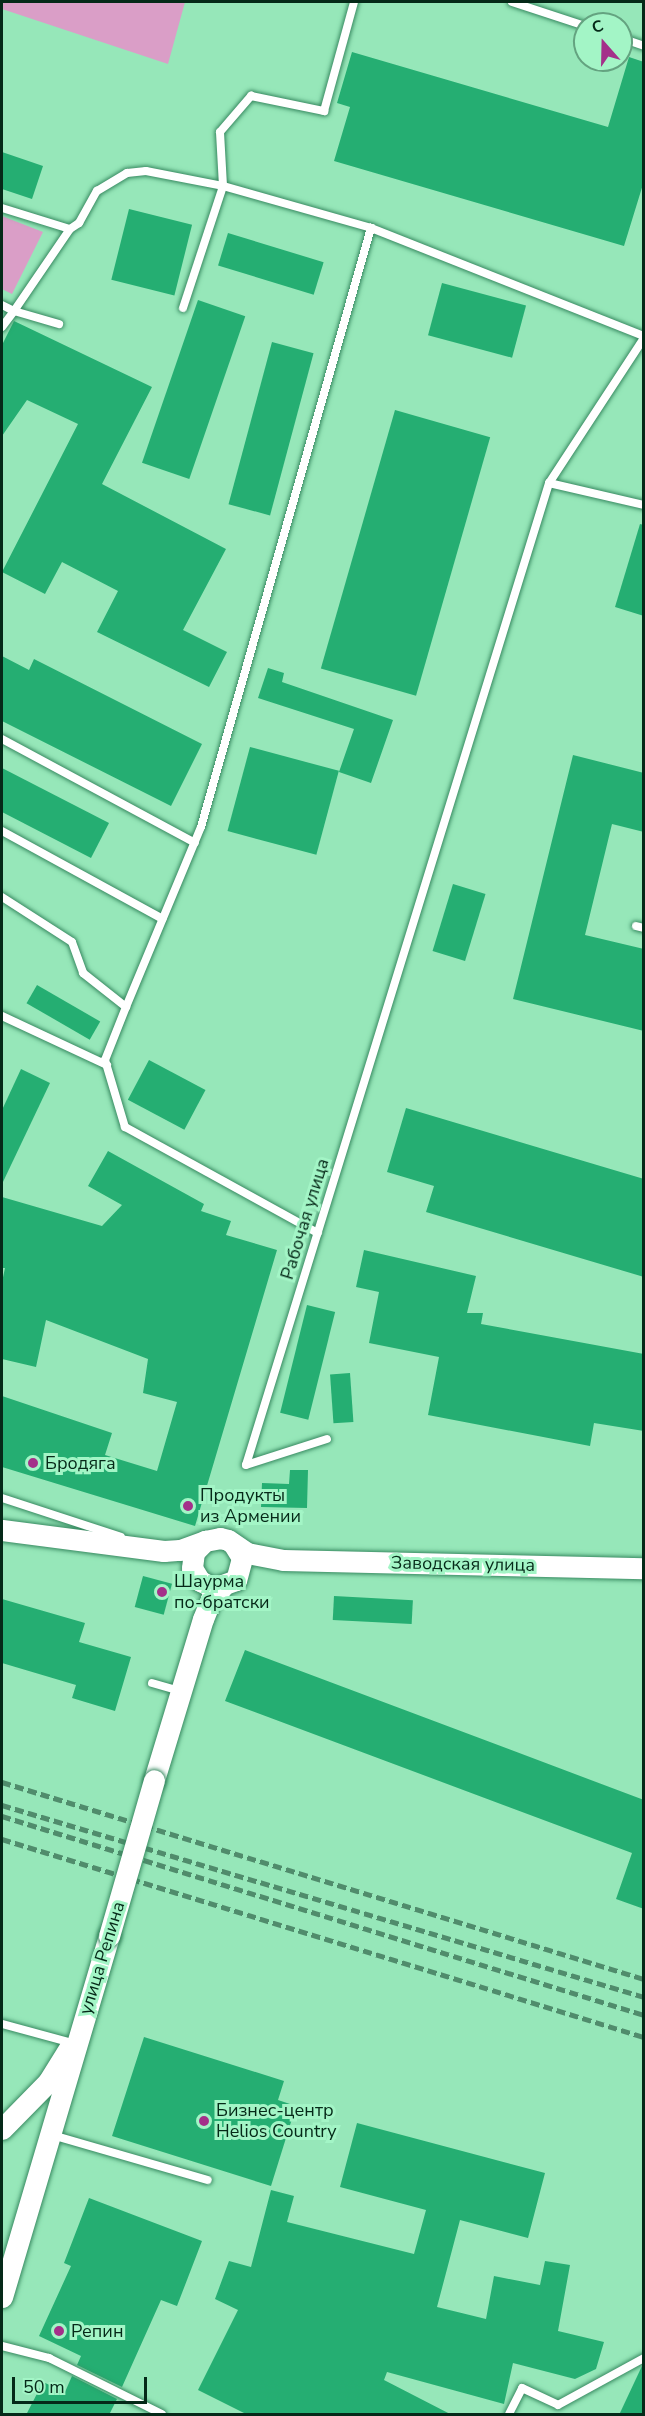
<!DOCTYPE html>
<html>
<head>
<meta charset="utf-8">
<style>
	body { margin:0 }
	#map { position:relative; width:645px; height:2416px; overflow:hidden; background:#96e7b9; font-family:"Nunito Sans",sans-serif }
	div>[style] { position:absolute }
	.green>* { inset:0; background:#da9ec7 }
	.building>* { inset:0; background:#25ae72; transform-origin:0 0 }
	.roads { filter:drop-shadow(0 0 2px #388a61) drop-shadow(0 0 2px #388a61) }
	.service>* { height:8px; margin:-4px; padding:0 4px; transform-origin:4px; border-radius:4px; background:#fff }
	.tertiary>* { height:21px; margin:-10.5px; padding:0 10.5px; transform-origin:10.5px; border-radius:10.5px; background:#fff }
	.rail>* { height:4.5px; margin-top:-2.25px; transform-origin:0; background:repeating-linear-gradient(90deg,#508c6c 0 9px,transparent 0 13.5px) }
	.bridges { filter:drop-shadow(0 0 2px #388a61) drop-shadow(0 0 2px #388a61) }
	.tertiary-bridge>* { height:21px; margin:-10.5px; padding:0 10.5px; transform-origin:10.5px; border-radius:10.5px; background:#fff }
	.dots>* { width:16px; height:16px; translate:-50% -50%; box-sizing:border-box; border:3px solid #a3f5c6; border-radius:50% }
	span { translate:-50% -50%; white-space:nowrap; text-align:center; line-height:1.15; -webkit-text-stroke:6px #a3f5c6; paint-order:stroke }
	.street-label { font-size:18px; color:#052918 }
	.poi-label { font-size:18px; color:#052918 }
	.left { translate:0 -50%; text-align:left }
	.frame { position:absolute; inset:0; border:3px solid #052918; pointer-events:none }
	.north { position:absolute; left:573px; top:12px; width:60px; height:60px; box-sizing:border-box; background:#a3f5c6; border:2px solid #64a380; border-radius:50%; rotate:340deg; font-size:16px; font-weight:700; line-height:24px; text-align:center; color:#052918 }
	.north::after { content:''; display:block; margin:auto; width:21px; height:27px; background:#a4308a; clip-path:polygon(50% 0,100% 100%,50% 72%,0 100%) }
	.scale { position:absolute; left:12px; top:2377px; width:135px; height:27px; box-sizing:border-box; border:3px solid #052918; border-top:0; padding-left:8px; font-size:18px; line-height:21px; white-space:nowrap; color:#052918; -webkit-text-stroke:4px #a3f5c6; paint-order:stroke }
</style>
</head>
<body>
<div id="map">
	<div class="green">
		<div style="clip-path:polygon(2px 2px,185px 2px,168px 64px,2px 9px)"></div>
		<div style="clip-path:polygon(2px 216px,43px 232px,12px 294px,2px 289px)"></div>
	</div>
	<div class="building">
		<div style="clip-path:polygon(352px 52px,608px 127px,629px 57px,644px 62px,644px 181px,624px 246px,334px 161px,350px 107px,337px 103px)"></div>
		<div style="clip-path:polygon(2px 152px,43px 166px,32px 199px,2px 189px)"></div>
		<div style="left:129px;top:209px;width:65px;height:73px;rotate:14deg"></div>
		<div style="left:228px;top:233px;width:100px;height:34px;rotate:17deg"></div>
		<div style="left:442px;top:283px;width:87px;height:54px;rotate:15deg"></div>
		<div style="left:198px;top:300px;width:50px;height:172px;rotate:19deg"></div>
		<div style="clip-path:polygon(14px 321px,152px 387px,102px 484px,226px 549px,183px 630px,227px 652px,209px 687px,97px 632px,118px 591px,62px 562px,45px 594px,2px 572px,78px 424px,27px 400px,2px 436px,2px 345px)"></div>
		<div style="left:272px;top:342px;width:43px;height:168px;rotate:15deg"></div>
		<div style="left:395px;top:410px;width:99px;height:269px;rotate:16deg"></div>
		<div style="clip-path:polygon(640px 524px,644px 525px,644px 616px,615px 607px)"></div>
		<div style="clip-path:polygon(2px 656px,29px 670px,34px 659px,202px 744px,171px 806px,2px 721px)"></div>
		<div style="clip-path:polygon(268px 668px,284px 673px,282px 682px,393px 720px,371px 783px,339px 772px,354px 729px,258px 698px)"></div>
		<div style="left:250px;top:747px;width:92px;height:87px;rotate:15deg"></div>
		<div style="clip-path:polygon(573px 755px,644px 773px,644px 832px,612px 824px,585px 935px,644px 949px,644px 1031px,513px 999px)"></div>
		<div style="clip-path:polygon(2px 768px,109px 823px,91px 858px,2px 812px)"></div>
		<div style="left:453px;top:884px;width:34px;height:70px;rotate:17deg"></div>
		<div style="left:37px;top:985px;width:73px;height:21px;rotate:30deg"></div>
		<div style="left:149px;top:1060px;width:64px;height:45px;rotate:28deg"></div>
		<div style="clip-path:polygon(21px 1069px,50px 1083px,2px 1184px,2px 1110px)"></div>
		<div style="clip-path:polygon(406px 1108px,644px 1179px,644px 1277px,426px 1212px,434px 1186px,387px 1172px)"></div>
		<div style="clip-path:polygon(108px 1151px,204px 1204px,201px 1211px,231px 1221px,226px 1235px,277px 1250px,195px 1526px,2px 1467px,2px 1396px,112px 1433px,105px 1455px,157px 1471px,177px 1402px,143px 1393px,148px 1359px,46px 1320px,36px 1367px,2px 1359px,2px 1282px,5px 1268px,2px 1268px,2px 1197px,102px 1226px,122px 1205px,88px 1186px)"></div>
		<div style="clip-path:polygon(364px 1250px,476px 1276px,467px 1313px,483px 1313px,481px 1324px,644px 1354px,644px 1431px,594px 1423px,590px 1446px,428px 1415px,439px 1357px,369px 1343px,379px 1292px,356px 1287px)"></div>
		<div style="left:307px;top:1305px;width:29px;height:111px;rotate:14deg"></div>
		<div style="left:350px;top:1373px;width:49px;height:20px;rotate:86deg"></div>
		<div style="clip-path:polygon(290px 1470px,308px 1470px,307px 1508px,261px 1507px,262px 1483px,289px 1484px)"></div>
		<div style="left:143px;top:1576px;width:30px;height:32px;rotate:15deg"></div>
		<div style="left:334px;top:1596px;width:79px;height:24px;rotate:3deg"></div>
		<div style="clip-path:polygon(2px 1599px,85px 1623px,79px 1642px,131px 1657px,115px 1711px,72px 1698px,76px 1685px,2px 1663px)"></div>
		<div style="clip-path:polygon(245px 1650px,644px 1800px,644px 1909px,616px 1899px,632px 1853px,225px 1701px)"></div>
		<div style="clip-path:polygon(144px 2037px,284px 2081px,278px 2100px,296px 2106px,271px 2186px,112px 2136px)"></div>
		<div style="clip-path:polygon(357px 2123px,545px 2173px,528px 2238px,460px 2220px,437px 2307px,486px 2319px,494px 2276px,540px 2285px,545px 2261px,570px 2265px,558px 2331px,604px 2342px,596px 2369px,575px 2379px,513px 2363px,504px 2404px,387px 2372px,384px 2380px,452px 2415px,248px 2415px,198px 2390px,238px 2310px,215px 2299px,229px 2261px,251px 2267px,271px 2190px,294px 2196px,287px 2222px,414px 2254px,426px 2210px,340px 2187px)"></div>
		<div style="clip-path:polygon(89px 2198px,202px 2241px,177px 2306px,161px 2300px,122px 2387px,77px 2365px,81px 2356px,39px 2336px,71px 2266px,64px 2263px)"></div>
		<div style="clip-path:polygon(642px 2366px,644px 2415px,619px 2415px)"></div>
		<div style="clip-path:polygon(72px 2376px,117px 2399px,109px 2415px,26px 2415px,43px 2382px,65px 2392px)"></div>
	</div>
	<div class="roads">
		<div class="service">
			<div style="left:512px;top:2px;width:77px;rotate:18.2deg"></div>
			<div style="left:621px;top:38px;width:24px;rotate:19deg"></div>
			<div style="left:2px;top:208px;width:71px;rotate:17.2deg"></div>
			<div style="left:70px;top:229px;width:11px;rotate:-34deg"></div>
			<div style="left:79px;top:223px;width:37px;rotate:-61deg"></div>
			<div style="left:97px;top:191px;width:35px;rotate:-31deg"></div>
			<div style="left:127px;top:173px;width:19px;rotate:-6deg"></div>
			<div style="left:146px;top:171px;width:78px;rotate:11deg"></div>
			<div style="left:223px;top:186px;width:54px;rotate:-93.2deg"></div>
			<div style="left:220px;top:132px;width:48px;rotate:-49.3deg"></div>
			<div style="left:251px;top:96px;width:75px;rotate:11.6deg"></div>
			<div style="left:324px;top:111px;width:113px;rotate:-74.6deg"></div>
			<div style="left:2px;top:305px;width:13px;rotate:27deg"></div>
			<div style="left:14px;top:311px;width:99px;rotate:-55.7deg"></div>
			<div style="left:183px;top:308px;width:128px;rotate:-71.8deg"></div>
			<div style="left:223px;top:186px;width:154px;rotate:15.8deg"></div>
			<div style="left:371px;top:228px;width:294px;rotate:21.6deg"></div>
			<div style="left:2px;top:327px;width:20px;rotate:-53deg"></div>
			<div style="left:14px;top:311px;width:47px;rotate:16.1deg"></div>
			<div style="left:644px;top:338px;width:173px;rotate:123.2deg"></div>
			<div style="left:549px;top:483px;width:98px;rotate:13deg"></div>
			<div style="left:2px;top:739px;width:219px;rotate:28.3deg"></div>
			<div style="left:2px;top:831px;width:183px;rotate:28.7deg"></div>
			<div style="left:2px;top:897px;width:83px;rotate:32.7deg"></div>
			<div style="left:72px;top:942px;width:33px;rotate:70deg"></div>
			<div style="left:83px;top:973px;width:55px;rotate:38.3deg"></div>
			<div style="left:126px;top:1007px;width:57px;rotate:111.6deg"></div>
			<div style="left:105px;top:1060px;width:70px;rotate:73.4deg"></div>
			<div style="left:125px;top:1127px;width:220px;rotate:28.8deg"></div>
			<div style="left:636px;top:926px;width:8px;rotate:14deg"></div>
			<div style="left:126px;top:1007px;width:195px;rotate:-67.4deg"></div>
			<div style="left:201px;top:827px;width:623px;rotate:-74.16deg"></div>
			<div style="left:2px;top:1016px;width:116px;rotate:25deg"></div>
			<div style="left:246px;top:1465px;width:1028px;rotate:-72.85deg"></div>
			<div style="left:246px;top:1465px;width:85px;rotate:-17.8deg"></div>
			<div style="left:2px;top:1498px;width:125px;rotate:18.1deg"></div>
			<div style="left:152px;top:1683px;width:29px;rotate:16deg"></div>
			<div style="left:2px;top:2024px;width:73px;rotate:15.2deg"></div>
			<div style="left:52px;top:2135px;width:162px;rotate:16.1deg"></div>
			<div style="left:2px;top:2346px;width:49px;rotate:14.3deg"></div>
			<div style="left:49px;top:2358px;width:126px;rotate:26.4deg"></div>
			<div style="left:509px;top:2414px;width:29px;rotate:-63deg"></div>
			<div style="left:522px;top:2388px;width:40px;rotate:25deg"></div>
			<div style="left:558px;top:2405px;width:98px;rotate:-28.7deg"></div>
		</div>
		<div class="tertiary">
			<div style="left:2px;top:1530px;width:163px;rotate:7.4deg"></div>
			<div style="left:164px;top:1551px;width:16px;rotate:-4deg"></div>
			<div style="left:180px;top:1550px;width:27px;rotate:-20deg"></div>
			<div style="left:234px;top:1545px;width:15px;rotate:58deg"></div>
			<div style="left:242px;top:1558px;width:23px;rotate:105deg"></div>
			<div style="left:236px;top:1580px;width:23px;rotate:160deg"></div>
			<div style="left:214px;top:1588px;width:16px;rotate:-153deg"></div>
			<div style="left:200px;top:1581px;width:15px;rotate:-122deg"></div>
			<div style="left:192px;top:1568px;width:16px;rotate:-83deg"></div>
			<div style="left:194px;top:1552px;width:16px;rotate:-45deg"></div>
			<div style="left:205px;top:1541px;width:15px;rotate:-11deg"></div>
			<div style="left:220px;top:1538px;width:8px;rotate:14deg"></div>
			<div style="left:228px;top:1540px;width:23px;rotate:34deg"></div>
			<div style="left:247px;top:1553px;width:37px;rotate:11deg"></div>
			<div style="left:283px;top:1560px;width:361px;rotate:1.3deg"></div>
			<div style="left:154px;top:1780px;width:168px;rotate:-73.1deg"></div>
			<div style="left:203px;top:1619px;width:22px;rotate:-68deg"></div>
			<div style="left:211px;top:1599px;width:16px;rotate:-47deg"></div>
			<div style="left:2px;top:2129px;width:66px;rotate:-45.6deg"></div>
			<div style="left:48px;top:2082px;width:39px;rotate:-58deg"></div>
			<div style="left:2px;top:2297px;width:377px;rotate:-73.5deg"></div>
		</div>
	</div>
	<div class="rail">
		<div style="left:2px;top:1782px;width:672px;rotate:17.06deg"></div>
		<div style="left:2px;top:1805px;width:670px;rotate:16.65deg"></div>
		<div style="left:2px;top:1816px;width:672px;rotate:17.22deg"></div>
		<div style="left:2px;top:1839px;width:672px;rotate:17.14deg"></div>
	</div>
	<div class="bridges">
		<div class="tertiary-bridge">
			<div style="left:109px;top:1936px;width:162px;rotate:-73.9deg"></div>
		</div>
	</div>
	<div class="dots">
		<div style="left:33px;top:1463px;background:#a4308a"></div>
		<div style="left:188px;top:1506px;background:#a4308a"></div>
		<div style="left:162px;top:1592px;background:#a4308a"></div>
		<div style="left:204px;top:2121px;background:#a4308a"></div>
		<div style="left:59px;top:2331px;background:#a4308a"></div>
	</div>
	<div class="street-label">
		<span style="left:305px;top:1219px;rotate:-73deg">Рабочая улица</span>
		<span style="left:463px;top:1564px;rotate:1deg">Заводская улица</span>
		<span style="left:102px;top:1958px;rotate:-73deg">улица Репина</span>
	</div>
	<div class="poi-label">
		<span class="left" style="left:45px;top:1463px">Бродяга</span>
		<span class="left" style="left:200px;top:1506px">Продукты<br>из Армении</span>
		<span class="left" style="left:174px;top:1592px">Шаурма<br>по-братски</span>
		<span class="left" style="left:216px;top:2121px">Бизнес-центр<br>Helios Country</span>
		<span class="left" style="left:71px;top:2331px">Репин</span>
	</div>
	<div class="frame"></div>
	<div class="north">С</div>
	<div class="scale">50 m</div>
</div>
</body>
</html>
